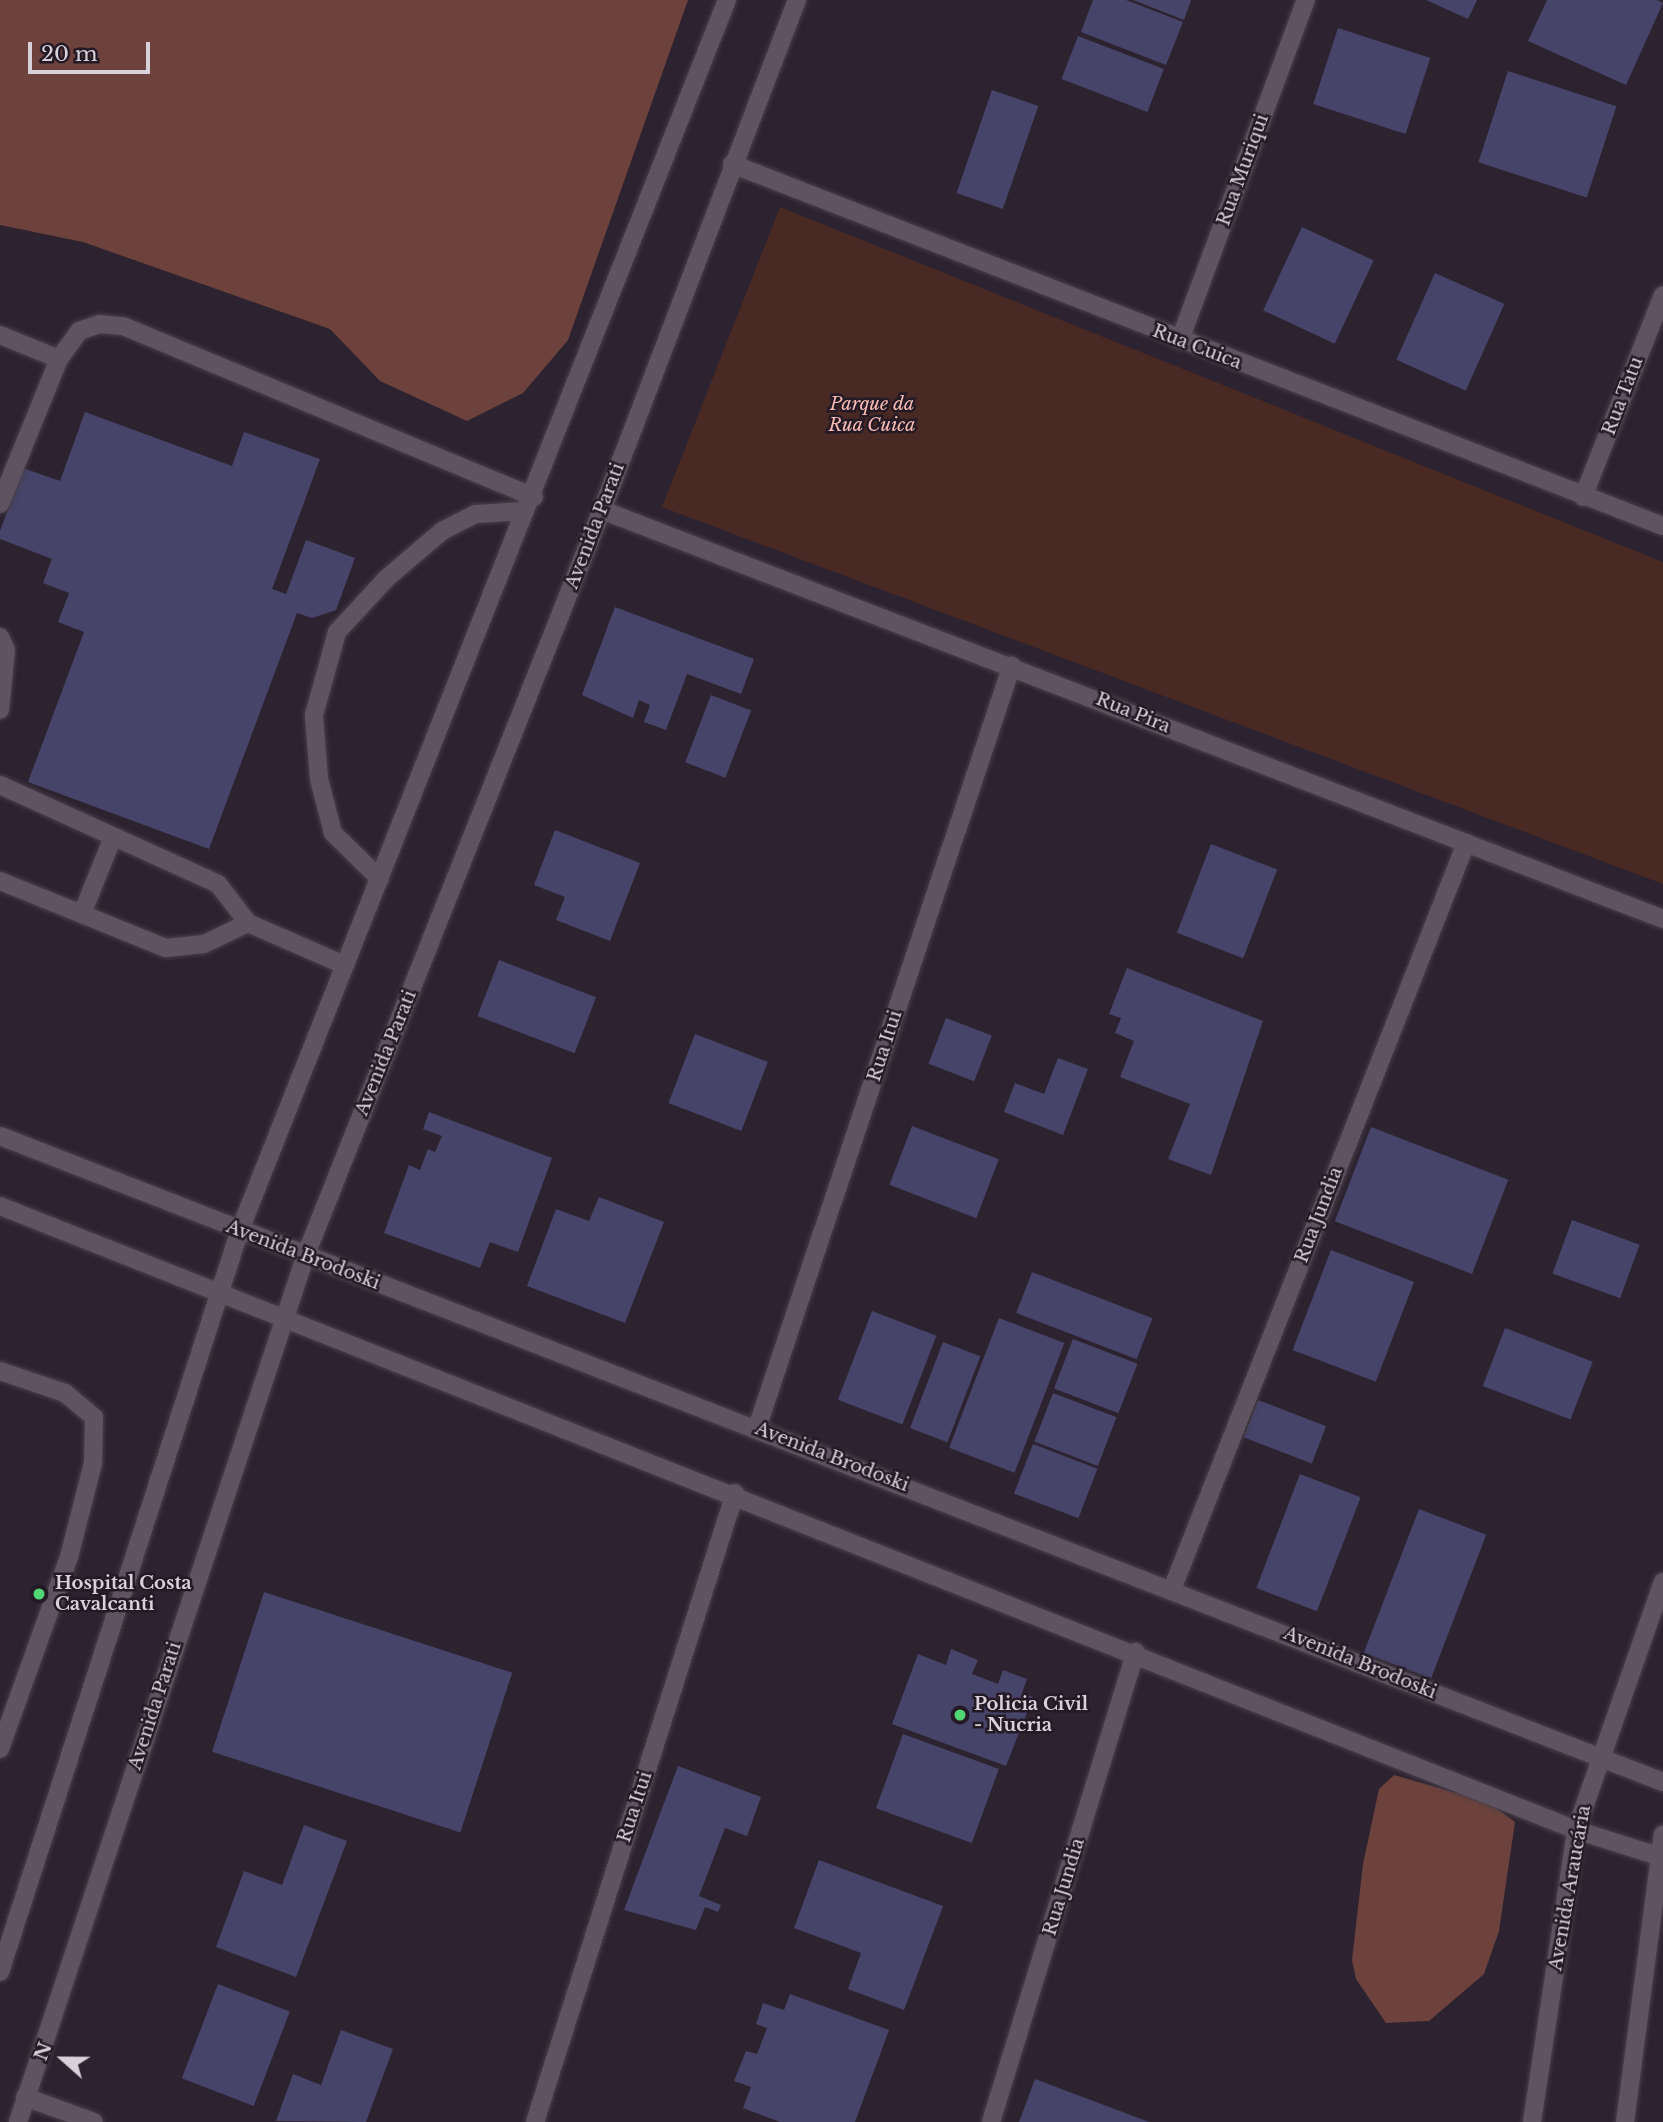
<!DOCTYPE html>
<html>
<head>
<meta charset="utf-8">
<style>
	body { margin:0 }
	#map { position:relative; width:1663px; height:2122px; overflow:hidden; background:#2d2330; font-family:"Libre Baskerville",serif }
	div>[style] { position:absolute }
	.green>* { inset:0; background:#482924 }
	.forest>* { inset:0; background:#6d423c }
	.building>* { inset:0; background:#464469; transform-origin:0 0 }
	.roads { filter:drop-shadow(0 0 2px #483f49) drop-shadow(0 0 2px #483f49) }
	.minor>* { height:18px; margin:-9px; padding:0 9px; transform-origin:9px; border-radius:9px; background:#5f5361 }
	.dots>* { width:19px; height:19px; translate:-50% -50%; box-sizing:border-box; border:4px solid #241a26; border-radius:50% }
	span { translate:-50% -50%; white-space:nowrap; text-align:center; line-height:1.15; -webkit-text-stroke:5px #241a26; paint-order:stroke }
	.street-label { font-size:18px; color:#d8d1d9 }
	.park-label { font-size:18px; color:#f8bbb1; font-style:italic }
	.poi-label { font-size:18px; color:#d8d1d9; font-weight:700 }
	.left { translate:0 -50%; text-align:left }
	.north { position:absolute; left:28px; top:2024px; width:70px; height:70px; -webkit-text-stroke:5px #241a26; paint-order:stroke; rotate:291deg; font-size:19px; font-weight:700; line-height:28px; text-align:center; color:#d8d1d9 }
	.north::after { content:''; display:block; margin:auto; width:24px; height:32px; background:#d8d1d9; clip-path:polygon(50% 0,100% 100%,50% 72%,0 100%) }
	.scale { position:absolute; left:28px; top:42px; width:122px; height:32px; box-sizing:border-box; border:4px solid #d8d1d9; border-top:0; padding-left:9px; font-size:21px; line-height:24px; white-space:nowrap; color:#d8d1d9; -webkit-text-stroke:5px #241a26; paint-order:stroke }
</style>
</head>
<body>
<div id="map">
	<div class="green">
		<div style="clip-path:polygon(780px 207px,1663px 562px,1663px 884px,662px 507px)"></div>
	</div>
	<div class="forest">
		<div style="clip-path:polygon(0 0,688px 0,568px 340px,523px 393px,467px 421px,380px 381px,330px 329px,83px 242px,0 225px)"></div>
		<div style="clip-path:polygon(1394px 1775px,1488px 1802px,1515px 1822px,1499px 1931px,1484px 1974px,1429px 2021px,1386px 2023px,1356px 1979px,1352px 1960px,1363px 1864px,1379px 1789px)"></div>
	</div>
	<div class="building">
		<div style="clip-path:polygon(1093px 0,1126px 0,1183px 22px,1166px 65px,1081px 32px)"></div>
		<div style="clip-path:polygon(1133px 0,1191px 0,1184px 20px)"></div>
		<div style="clip-path:polygon(1426px 0,1477px 0,1468px 19px)"></div>
		<div style="clip-path:polygon(1547px 0,1657px 0,1663px 3px,1626px 85px,1528px 41px)"></div>
		<div style="left:1338px;top:28px;width:97px;height:80px;rotate:18deg"></div>
		<div style="left:1078px;top:36px;width:92px;height:46px;rotate:21deg"></div>
		<div style="left:1508px;top:71px;width:114px;height:96px;rotate:18deg"></div>
		<div style="left:992px;top:90px;width:49px;height:109px;rotate:19deg"></div>
		<div style="left:1302px;top:227px;width:79px;height:92px;rotate:25deg"></div>
		<div style="left:1435px;top:273px;width:76px;height:95px;rotate:24deg"></div>
		<div style="clip-path:polygon(85px 412px,232px 466px,244px 432px,320px 459px,272px 589px,286px 594px,306px 540px,355px 558px,336px 610px,312px 618px,297px 613px,209px 849px,28px 782px,84px 632px,58px 622px,69px 593px,43px 583px,52px 559px,0 539px,0 531px,23px 468px,60px 481px)"></div>
		<div style="clip-path:polygon(615px 607px,754px 659px,741px 694px,687px 674px,666px 730px,644px 722px,650px 705px,639px 700px,633px 718px,582px 695px)"></div>
		<div style="left:711px;top:695px;width:43px;height:72px;rotate:21deg"></div>
		<div style="clip-path:polygon(555px 830px,640px 863px,610px 941px,556px 920px,565px 897px,534px 885px)"></div>
		<div style="left:1211px;top:844px;width:71px;height:95px;rotate:21deg"></div>
		<div style="left:499px;top:960px;width:104px;height:60px;rotate:21deg"></div>
		<div style="clip-path:polygon(1127px 968px,1263px 1021px,1211px 1175px,1168px 1159px,1190px 1104px,1120px 1077px,1134px 1041px,1115px 1033px,1121px 1018px,1109px 1014px)"></div>
		<div style="left:946px;top:1018px;width:49px;height:49px;rotate:21deg"></div>
		<div style="left:695px;top:1034px;width:78px;height:74px;rotate:21deg"></div>
		<div style="clip-path:polygon(1058px 1058px,1088px 1069px,1063px 1135px,1004px 1112px,1015px 1083px,1044px 1094px)"></div>
		<div style="clip-path:polygon(429px 1112px,552px 1158px,518px 1252px,490px 1242px,480px 1268px,384px 1233px,409px 1165px,420px 1170px,428px 1149px,435px 1152px,442px 1136px,423px 1129px)"></div>
		<div style="left:912px;top:1126px;width:93px;height:63px;rotate:21deg"></div>
		<div style="left:1371px;top:1127px;width:147px;height:101px;rotate:21deg"></div>
		<div style="clip-path:polygon(599px 1197px,664px 1222px,625px 1323px,527px 1286px,556px 1209px,589px 1221px)"></div>
		<div style="left:1572px;top:1220px;width:72px;height:57px;rotate:20deg"></div>
		<div style="left:1331px;top:1250px;width:89px;height:107px;rotate:21deg"></div>
		<div style="left:1032px;top:1272px;width:129px;height:44px;rotate:21deg"></div>
		<div style="left:872px;top:1311px;width:69px;height:95px;rotate:21deg"></div>
		<div style="left:999px;top:1318px;width:70px;height:139px;rotate:21deg"></div>
		<div style="left:1505px;top:1328px;width:94px;height:62px;rotate:21deg"></div>
		<div style="left:1073px;top:1339px;width:69px;height:53px;rotate:21deg"></div>
		<div style="left:943px;top:1342px;width:40px;height:92px;rotate:21deg"></div>
		<div style="left:1053px;top:1393px;width:68px;height:52px;rotate:21deg"></div>
		<div style="left:1258px;top:1400px;width:73px;height:40px;rotate:21deg"></div>
		<div style="left:1033px;top:1444px;width:69px;height:53px;rotate:21deg"></div>
		<div style="left:1300px;top:1474px;width:65px;height:122px;rotate:21deg"></div>
		<div style="left:1419px;top:1509px;width:72px;height:154px;rotate:21deg"></div>
		<div style="left:264px;top:1592px;width:261px;height:168px;rotate:18deg"></div>
		<div style="clip-path:polygon(951px 1649px,978px 1660px,972px 1674px,998px 1684px,1003px 1670px,1027px 1679px,1022px 1693px,1033px 1697px,1006px 1766px,892px 1724px,918px 1654px,946px 1665px)"></div>
		<div style="left:903px;top:1734px;width:102px;height:79px;rotate:20deg"></div>
		<div style="clip-path:polygon(678px 1766px,761px 1797px,747px 1836px,725px 1828px,699px 1896px,721px 1905px,718px 1912px,705px 1907px,696px 1930px,624px 1910px)"></div>
		<div style="clip-path:polygon(304px 1825px,347px 1841px,296px 1977px,216px 1947px,244px 1871px,282px 1885px)"></div>
		<div style="clip-path:polygon(819px 1860px,943px 1906px,904px 2010px,848px 1989px,861px 1953px,794px 1928px)"></div>
		<div style="left:218px;top:1984px;width:77px;height:101px;rotate:21deg"></div>
		<div style="clip-path:polygon(790px 1994px,889px 2030px,855px 2122px,780px 2122px,743px 2108px,751px 2087px,734px 2081px,746px 2051px,757px 2054px,767px 2028px,756px 2024px,763px 2003px,784px 2010px)"></div>
		<div style="clip-path:polygon(341px 2030px,393px 2049px,366px 2122px,276px 2121px,293px 2074px,321px 2085px)"></div>
		<div style="clip-path:polygon(1035px 2079px,1149px 2122px,1019px 2122px)"></div>
	</div>
	<div class="roads">
		<div class="minor">
			<div style="left:732px;top:164px;width:999px;rotate:21.25deg"></div>
			<div style="left:0;top:335px;width:64px;rotate:22.1deg"></div>
			<div style="left:1180px;top:340px;width:363px;rotate:-69.7deg"></div>
			<div style="left:1583px;top:497px;width:217px;rotate:-68.4deg"></div>
			<div style="left:0;top:504px;width:157px;rotate:-67.9deg"></div>
			<div style="left:59px;top:359px;width:34px;rotate:-54deg"></div>
			<div style="left:79px;top:331px;width:21px;rotate:-19deg"></div>
			<div style="left:99px;top:324px;width:24px;rotate:5deg"></div>
			<div style="left:123px;top:326px;width:445px;rotate:22.6deg"></div>
			<div style="left:602px;top:510px;width:1137px;rotate:21.08deg"></div>
			<div style="left:0;top:637px;width:14px;rotate:65deg"></div>
			<div style="left:6px;top:650px;width:60px;rotate:95.7deg"></div>
			<div style="left:0;top:785px;width:239px;rotate:24.4deg"></div>
			<div style="left:218px;top:884px;width:49px;rotate:52.4deg"></div>
			<div style="left:248px;top:923px;width:105px;rotate:23.6deg"></div>
			<div style="left:380px;top:879px;width:66px;rotate:-135.6deg"></div>
			<div style="left:333px;top:833px;width:56px;rotate:-104.5deg"></div>
			<div style="left:319px;top:779px;width:64px;rotate:-94.5deg"></div>
			<div style="left:314px;top:715px;width:86px;rotate:-74.5deg"></div>
			<div style="left:337px;top:632px;width:74px;rotate:-47.2deg"></div>
			<div style="left:387px;top:578px;width:72px;rotate:-40.5deg"></div>
			<div style="left:442px;top:531px;width:38px;rotate:-27deg"></div>
			<div style="left:476px;top:514px;width:49px;rotate:-3.5deg"></div>
			<div style="left:0;top:881px;width:179px;rotate:22deg"></div>
			<div style="left:166px;top:948px;width:38px;rotate:-6deg"></div>
			<div style="left:204px;top:944px;width:49px;rotate:-25.5deg"></div>
			<div style="left:82px;top:914px;width:83px;rotate:-68.1deg"></div>
			<div style="left:0;top:1136px;width:1784px;rotate:21.23deg"></div>
			<div style="left:0;top:1206px;width:1695px;rotate:21.6deg"></div>
			<div style="left:1576px;top:1830px;width:86px;rotate:17.6deg"></div>
			<div style="left:0;top:1371px;width:69px;rotate:18.7deg"></div>
			<div style="left:65px;top:1393px;width:38px;rotate:40deg"></div>
			<div style="left:94px;top:1417px;width:46px;rotate:91.2deg"></div>
			<div style="left:93px;top:1463px;width:97px;rotate:104.3deg"></div>
			<div style="left:69px;top:1557px;width:204px;rotate:109.8deg"></div>
			<div style="left:757px;top:1428px;width:804px;rotate:-71.52deg"></div>
			<div style="left:1173px;top:1587px;width:800px;rotate:-68.5deg"></div>
			<div style="left:0;top:1972px;width:780px;rotate:-72.08deg"></div>
			<div style="left:240px;top:1230px;width:1323px;rotate:-68.4deg"></div>
			<div style="left:25px;top:2097px;width:73px;rotate:19.9deg"></div>
			<div style="left:18px;top:2122px;width:911px;rotate:-71.64deg"></div>
			<div style="left:305px;top:1257px;width:804px;rotate:-68.32deg"></div>
			<div style="left:602px;top:510px;width:546px;rotate:-69.08deg"></div>
			<div style="left:535px;top:2122px;width:660px;rotate:-72.36deg"></div>
			<div style="left:991px;top:2122px;width:492px;rotate:-72.9deg"></div>
			<div style="left:1532px;top:2122px;width:295px;rotate:-81.4deg"></div>
			<div style="left:1576px;top:1830px;width:263px;rotate:-70.7deg"></div>
			<div style="left:1625px;top:2122px;width:290px;rotate:-82.5deg"></div>
		</div>
	</div>
	<div class="dots">
		<div style="left:39px;top:1594px;background:#50d674"></div>
		<div style="left:960px;top:1715px;background:#50d674"></div>
	</div>
	<div class="street-label">
		<span style="left:1243px;top:170px;rotate:-70deg">Rua Muriqui</span>
		<span style="left:1197px;top:347px;rotate:21deg">Rua Cuica</span>
		<span style="left:1623px;top:396px;rotate:-69deg">Rua Tatu</span>
		<span style="left:595px;top:526px;rotate:-69deg">Avenida Parati</span>
		<span style="left:1133px;top:713px;rotate:22deg">Rua Pira</span>
		<span style="left:885px;top:1046px;rotate:-72deg">Rua Itui</span>
		<span style="left:386px;top:1053px;rotate:-68deg">Avenida Parati</span>
		<span style="left:1319px;top:1215px;rotate:-69deg">Rua Jundia</span>
		<span style="left:303px;top:1255px;rotate:21deg">Avenida Brodoski</span>
		<span style="left:832px;top:1457px;rotate:21deg">Avenida Brodoski</span>
		<span style="left:1360px;top:1663px;rotate:22deg">Avenida Brodoski</span>
		<span style="left:155px;top:1706px;rotate:-72deg">Avenida Parati</span>
		<span style="left:635px;top:1807px;rotate:-72deg">Rua Itui</span>
		<span style="left:1064px;top:1887px;rotate:-73deg">Rua Jundia</span>
		<span style="left:1570px;top:1888px;rotate:-80deg">Avenida Araucária</span>
	</div>
	<div class="park-label">
		<span style="left:872px;top:415px">Parque da<br>Rua Cuica</span>
	</div>
	<div class="poi-label">
		<span class="left" style="left:55px;top:1594px">Hospital Costa<br>Cavalcanti</span>
		<span class="left" style="left:974px;top:1715px">Policia Civil<br>- Nucria</span>
	</div>
	<div class="north">N</div>
	<div class="scale">20 m</div>
</div>
</body>
</html>
